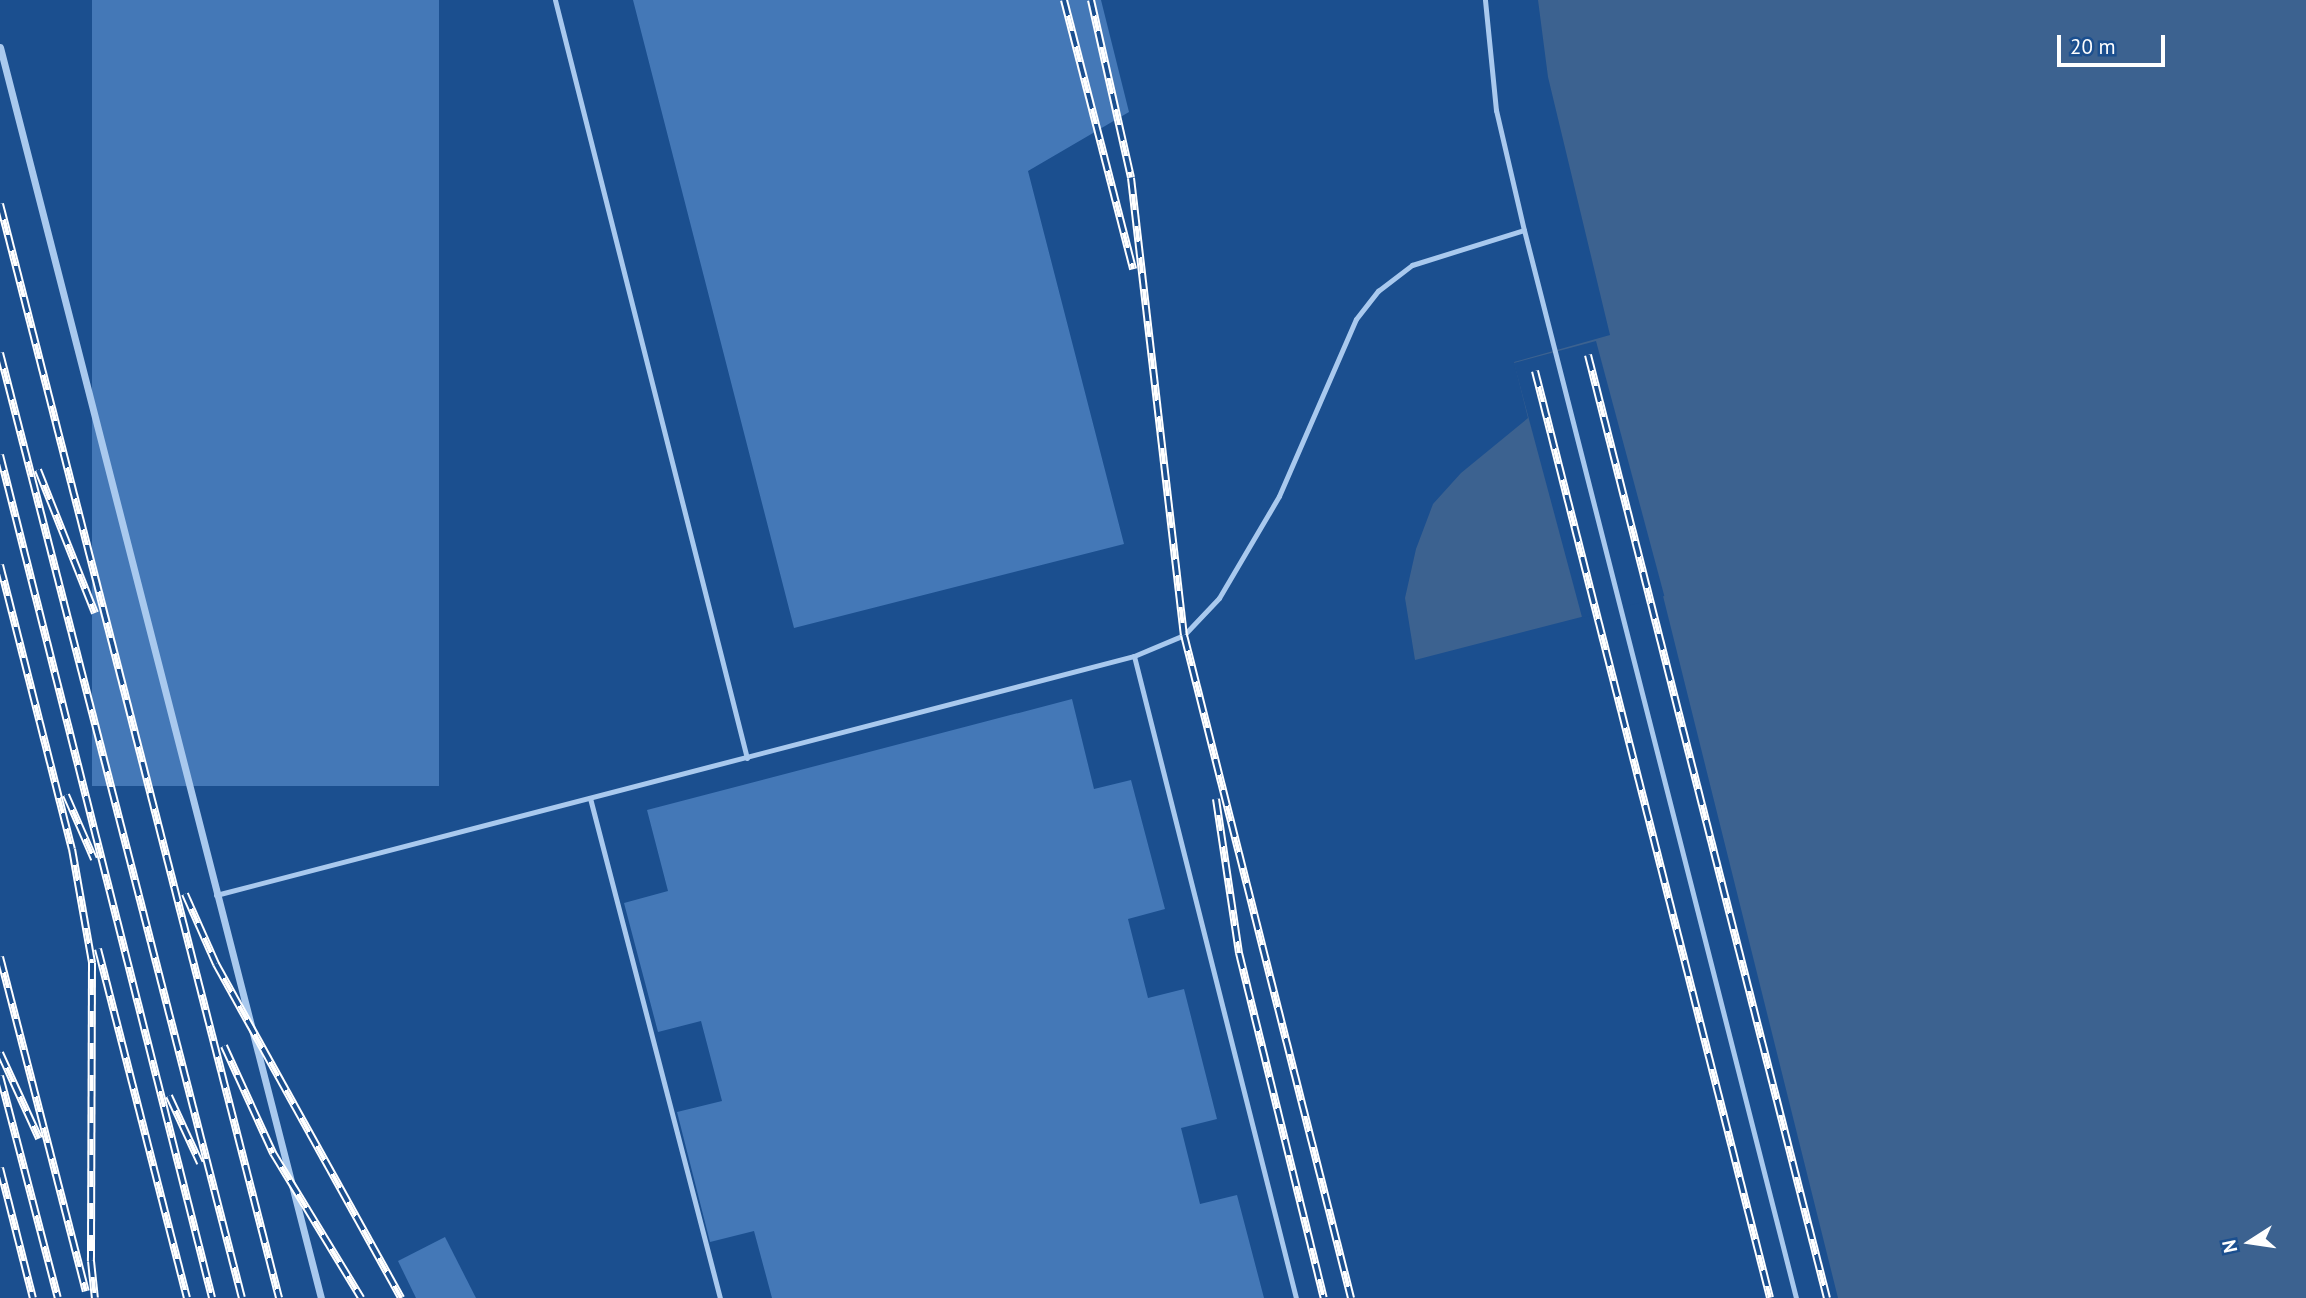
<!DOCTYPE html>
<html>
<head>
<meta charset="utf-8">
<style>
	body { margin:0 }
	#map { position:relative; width:2306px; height:1298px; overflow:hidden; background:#1b4f8f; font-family:"PT Sans",sans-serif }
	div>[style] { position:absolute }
	.water>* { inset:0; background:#3c6290 }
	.pier>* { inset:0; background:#1b4f8f; transform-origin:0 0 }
	.building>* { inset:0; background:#4478b7; transform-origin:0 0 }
	.lane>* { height:5px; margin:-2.5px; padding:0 2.5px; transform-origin:2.5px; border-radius:2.5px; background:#a9c9ee }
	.street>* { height:7px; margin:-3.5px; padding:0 3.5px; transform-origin:3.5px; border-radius:3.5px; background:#a9c9ee }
	.rail>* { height:8px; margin-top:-4px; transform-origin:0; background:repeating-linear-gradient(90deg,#1b4f8f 0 16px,#fff 0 32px); box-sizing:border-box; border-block:2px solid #fff }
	span { translate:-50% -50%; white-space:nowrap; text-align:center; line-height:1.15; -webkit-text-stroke:5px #1b4f8f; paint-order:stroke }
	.north { position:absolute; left:2215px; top:1207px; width:70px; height:70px; -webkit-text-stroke:5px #1b4f8f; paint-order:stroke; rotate:258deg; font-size:19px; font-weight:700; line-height:28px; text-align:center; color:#fff }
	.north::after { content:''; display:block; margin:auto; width:24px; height:32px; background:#fff; clip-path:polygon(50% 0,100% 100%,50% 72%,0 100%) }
	.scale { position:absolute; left:2057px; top:35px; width:108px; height:32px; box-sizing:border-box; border:4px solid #fff; border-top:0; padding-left:9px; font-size:21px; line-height:24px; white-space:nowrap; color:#fff; -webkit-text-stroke:5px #1b4f8f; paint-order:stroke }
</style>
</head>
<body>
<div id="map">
	<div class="water">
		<div style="clip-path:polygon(1538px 0,2306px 0,2306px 1298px,1838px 1298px,1663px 596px,1415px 660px,1405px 598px,1416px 549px,1433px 504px,1461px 473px,1528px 418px,1514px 362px,1610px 335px,1548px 77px)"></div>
	</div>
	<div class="pier">
		<div style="left:1596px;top:341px;width:264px;height:85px;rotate:75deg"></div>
	</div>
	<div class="building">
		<div style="left:92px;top:0;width:347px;height:786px"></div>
		<div style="clip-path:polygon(633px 0,1101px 0,1129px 112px,1028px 171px,1124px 544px,794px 628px)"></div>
		<div style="clip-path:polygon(1072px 699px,1094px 789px,1131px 780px,1165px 909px,1128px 919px,1148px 998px,1184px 989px,1217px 1119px,1181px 1128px,1200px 1204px,1237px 1195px,1264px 1298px,772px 1298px,754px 1231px,710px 1242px,677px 1112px,722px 1101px,701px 1021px,658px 1032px,624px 903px,668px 891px,647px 810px)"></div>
		<div style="clip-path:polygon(445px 1237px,476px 1298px,416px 1298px,398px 1261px)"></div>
	</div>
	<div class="lane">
		<div style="left:555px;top:0;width:782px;rotate:75.79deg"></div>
		<div style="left:1485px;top:0;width:111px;rotate:84.3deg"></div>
		<div style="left:1496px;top:110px;width:123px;rotate:76.9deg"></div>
		<div style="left:1134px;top:656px;width:662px;rotate:75.84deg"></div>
		<div style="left:590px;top:798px;width:517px;rotate:75.43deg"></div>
		<div style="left:216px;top:895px;width:949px;rotate:-14.59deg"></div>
		<div style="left:1134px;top:656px;width:54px;rotate:-22.8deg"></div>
		<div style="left:1184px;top:635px;width:51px;rotate:-46.6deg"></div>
		<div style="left:1219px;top:598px;width:118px;rotate:-59.5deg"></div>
		<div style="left:1279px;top:496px;width:193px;rotate:-66.5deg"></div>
		<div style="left:1356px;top:319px;width:36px;rotate:-52deg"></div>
		<div style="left:1378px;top:291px;width:43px;rotate:-37.4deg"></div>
		<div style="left:1412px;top:265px;width:117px;rotate:-17.4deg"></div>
		<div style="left:1524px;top:230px;width:1102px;rotate:75.71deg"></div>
	</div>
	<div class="street">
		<div style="left:0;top:47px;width:1292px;rotate:75.61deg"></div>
	</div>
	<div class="rail">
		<div style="left:1064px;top:0;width:278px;rotate:75.6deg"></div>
		<div style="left:1091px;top:0;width:182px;rotate:77.3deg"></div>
		<div style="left:1131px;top:178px;width:460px;rotate:83.4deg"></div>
		<div style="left:1184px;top:635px;width:684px;rotate:75.86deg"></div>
		<div style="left:0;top:204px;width:1129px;rotate:75.69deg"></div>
		<div style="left:0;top:353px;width:975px;rotate:75.64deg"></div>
		<div style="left:1588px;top:355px;width:973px;rotate:75.78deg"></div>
		<div style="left:1535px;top:371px;width:956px;rotate:75.77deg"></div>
		<div style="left:0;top:455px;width:869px;rotate:75.88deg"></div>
		<div style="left:38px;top:470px;width:154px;rotate:68.3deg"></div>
		<div style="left:0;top:565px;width:293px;rotate:75.8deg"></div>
		<div style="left:72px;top:849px;width:116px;rotate:80deg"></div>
		<div style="left:92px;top:963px;width:298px;rotate:90.2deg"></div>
		<div style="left:91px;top:1261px;width:37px;rotate:84deg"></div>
		<div style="left:66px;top:795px;width:70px;rotate:66.4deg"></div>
		<div style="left:1216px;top:799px;width:156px;rotate:81.5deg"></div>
		<div style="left:1239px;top:953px;width:355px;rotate:76.2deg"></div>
		<div style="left:185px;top:894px;width:77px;rotate:66.1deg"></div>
		<div style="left:216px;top:964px;width:382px;rotate:61deg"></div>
		<div style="left:98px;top:949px;width:360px;rotate:75.7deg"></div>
		<div style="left:0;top:957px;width:345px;rotate:75.6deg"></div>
		<div style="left:224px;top:1046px;width:118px;rotate:65.4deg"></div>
		<div style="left:273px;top:1153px;width:170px;rotate:58.7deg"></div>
		<div style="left:0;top:1053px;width:94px;rotate:65.4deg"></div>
		<div style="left:0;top:1076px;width:229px;rotate:75.4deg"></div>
		<div style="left:169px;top:1096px;width:74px;rotate:65.2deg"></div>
		<div style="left:0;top:1168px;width:134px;rotate:75.8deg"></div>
	</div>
	<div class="north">N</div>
	<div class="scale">20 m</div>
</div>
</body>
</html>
